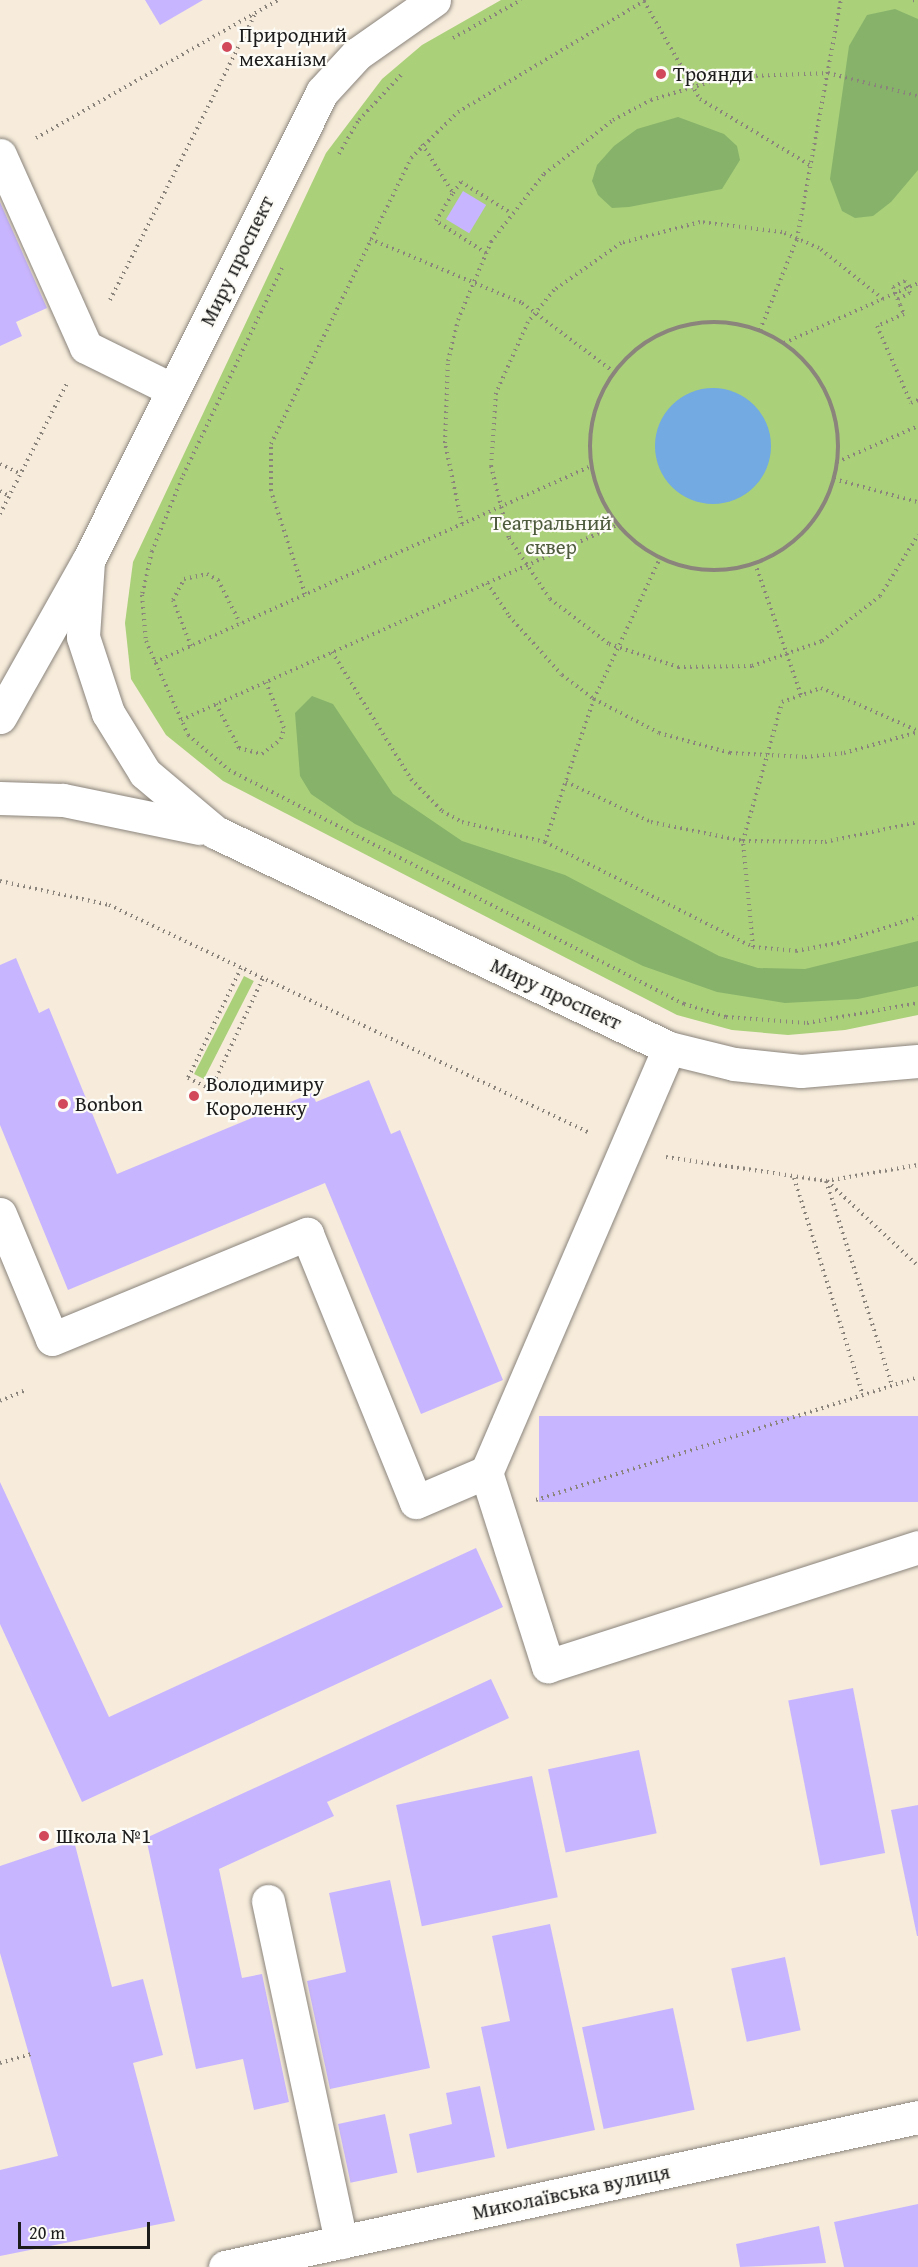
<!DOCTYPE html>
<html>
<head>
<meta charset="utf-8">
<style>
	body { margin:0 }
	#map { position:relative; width:918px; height:2267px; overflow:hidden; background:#f7ecdb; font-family:"Gentium Book Plus",serif }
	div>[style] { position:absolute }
	.green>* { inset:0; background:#aad07a; transform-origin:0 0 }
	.forest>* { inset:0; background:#87b26a }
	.water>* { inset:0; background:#72aae1 }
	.round { border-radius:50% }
	.building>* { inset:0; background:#c8b5ff; transform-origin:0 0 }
	.path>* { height:4px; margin-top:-2px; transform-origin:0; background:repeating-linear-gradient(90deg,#8a847c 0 1.5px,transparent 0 6px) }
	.path>.ring { margin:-2px; padding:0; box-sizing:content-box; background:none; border:4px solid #8a847c; border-radius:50% }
	.roads { filter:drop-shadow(0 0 2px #8a847c) drop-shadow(0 0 2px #8a847c) }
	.minor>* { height:33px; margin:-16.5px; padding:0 16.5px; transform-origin:16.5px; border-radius:16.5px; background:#fff }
	.major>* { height:33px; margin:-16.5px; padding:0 16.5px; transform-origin:16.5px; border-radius:16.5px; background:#fff }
	.dots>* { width:16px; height:16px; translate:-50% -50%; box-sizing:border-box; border:3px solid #fdfcf7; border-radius:50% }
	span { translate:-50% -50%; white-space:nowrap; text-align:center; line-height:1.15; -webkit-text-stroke:4.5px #fdfcf7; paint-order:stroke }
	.poi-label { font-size:21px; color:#1c1c1c }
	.left { translate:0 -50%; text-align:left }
	.street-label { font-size:21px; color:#1c1c1c }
	.park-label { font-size:21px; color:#4e5b3d }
	.scale { position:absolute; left:18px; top:2222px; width:132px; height:27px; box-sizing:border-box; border:3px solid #1c1c1c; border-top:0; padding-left:8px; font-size:18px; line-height:21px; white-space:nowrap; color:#1c1c1c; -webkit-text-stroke:4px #fdfcf7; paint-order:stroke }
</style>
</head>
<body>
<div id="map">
	<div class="green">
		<div style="clip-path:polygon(501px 0,918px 0,918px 1015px,845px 1030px,788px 1035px,732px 1030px,677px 1015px,223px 781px,166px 735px,131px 679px,125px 623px,133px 562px,326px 153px,382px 79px,422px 45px)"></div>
		<div style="left:244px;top:976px;width:11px;height:110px;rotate:27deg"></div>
	</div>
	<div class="forest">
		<div style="clip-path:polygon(895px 9px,918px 19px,918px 170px,891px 202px,873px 216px,855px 218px,842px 211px,830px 179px,849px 46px,867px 15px)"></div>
		<div style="clip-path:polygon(678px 117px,724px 134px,737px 146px,740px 160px,722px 189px,629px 207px,612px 208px,598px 195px,592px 181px,597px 165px,614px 146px,637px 129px)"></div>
		<div style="clip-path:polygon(312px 696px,333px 704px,393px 794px,462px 841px,565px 875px,719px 956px,758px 968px,805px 969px,918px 941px,918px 986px,858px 999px,785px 1003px,717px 992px,643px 966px,355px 824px,311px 794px,300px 776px,295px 713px)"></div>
	</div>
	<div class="water">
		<div class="round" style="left:655px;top:388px;width:116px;height:116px"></div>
	</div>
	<div class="building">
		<div style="clip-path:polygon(145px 0,203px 0,160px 25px)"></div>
		<div style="left:463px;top:191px;width:27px;height:33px;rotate:31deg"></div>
		<div style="clip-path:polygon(0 202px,47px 308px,16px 322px,22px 336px,0 346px)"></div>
		<div style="clip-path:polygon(16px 958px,39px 1013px,49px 1008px,117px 1174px,312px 1093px,316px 1102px,369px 1080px,391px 1134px,400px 1130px,503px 1380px,421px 1414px,325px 1183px,68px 1290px,0 1125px,0 965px)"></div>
		<div style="left:918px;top:1416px;width:86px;height:379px;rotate:90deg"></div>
		<div style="clip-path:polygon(0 1482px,109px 1717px,476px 1548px,503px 1607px,82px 1802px,0 1624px)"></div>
		<div style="clip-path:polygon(491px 1679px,509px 1718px,327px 1802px,334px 1816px,219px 1869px,242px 1978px,262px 1974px,289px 2102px,254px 2110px,243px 2059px,196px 2069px,146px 1838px)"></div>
		<div style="left:853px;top:1688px;width:168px;height:66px;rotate:79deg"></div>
		<div style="left:639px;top:1750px;width:85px;height:93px;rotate:78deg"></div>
		<div style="left:532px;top:1776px;width:124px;height:139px;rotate:78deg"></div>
		<div style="clip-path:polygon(918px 1805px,918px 1936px,917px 1936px,891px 1810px)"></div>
		<div style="clip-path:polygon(74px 1841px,112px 1987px,143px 1979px,163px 2055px,133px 2063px,175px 2221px,0 2256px,0 2170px,58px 2156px,0 1953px,0 1866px)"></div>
		<div style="clip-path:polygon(390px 1880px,430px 2068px,330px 2089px,307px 1981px,346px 1972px,329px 1893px)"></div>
		<div style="clip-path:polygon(550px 1924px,595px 2130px,507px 2149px,481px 2027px,510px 2021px,492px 1936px)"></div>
		<div style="left:785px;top:1957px;width:75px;height:55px;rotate:78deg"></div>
		<div style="left:673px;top:2008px;width:104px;height:93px;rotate:78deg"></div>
		<div style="clip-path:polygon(480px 2086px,495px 2157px,417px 2173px,409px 2134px,452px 2124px,446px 2093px)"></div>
		<div style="left:385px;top:2114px;width:60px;height:48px;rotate:78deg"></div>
		<div style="clip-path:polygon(918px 2204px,918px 2267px,844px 2267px,834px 2222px)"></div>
		<div style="clip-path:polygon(819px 2226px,826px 2263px,740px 2267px,736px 2244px)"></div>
	</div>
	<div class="path">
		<div style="left:913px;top:0;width:5px;rotate:11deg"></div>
		<div style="left:644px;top:1px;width:113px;rotate:60.3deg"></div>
		<div style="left:700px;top:99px;width:128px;rotate:31deg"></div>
		<div style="left:453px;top:38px;width:78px;rotate:-29.2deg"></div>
		<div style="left:36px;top:138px;width:279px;rotate:-29.7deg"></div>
		<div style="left:422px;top:144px;width:58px;rotate:57.7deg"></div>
		<div style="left:339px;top:154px;width:39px;rotate:-60deg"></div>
		<div style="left:359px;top:120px;width:62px;rotate:-47deg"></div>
		<div style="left:370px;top:239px;width:165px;rotate:22.8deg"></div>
		<div style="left:522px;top:303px;width:115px;rotate:36.9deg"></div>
		<div style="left:486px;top:253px;width:59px;rotate:-147.4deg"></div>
		<div style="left:436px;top:221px;width:33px;rotate:-59deg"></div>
		<div style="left:453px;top:193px;width:14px;rotate:-54deg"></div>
		<div style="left:461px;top:182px;width:59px;rotate:31.8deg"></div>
		<div style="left:282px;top:268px;width:233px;rotate:115.5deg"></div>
		<div style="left:182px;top:478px;width:79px;rotate:112.3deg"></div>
		<div style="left:152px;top:551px;width:45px;rotate:102.8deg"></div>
		<div style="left:142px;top:595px;width:46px;rotate:85deg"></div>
		<div style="left:146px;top:641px;width:103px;rotate:65.9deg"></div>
		<div style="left:188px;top:735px;width:54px;rotate:40.5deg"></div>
		<div style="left:229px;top:770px;width:512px;rotate:27.22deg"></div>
		<div style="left:684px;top:1004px;width:44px;rotate:17.2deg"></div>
		<div style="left:726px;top:1017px;width:81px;rotate:4.2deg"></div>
		<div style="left:807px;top:1023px;width:113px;rotate:-10.2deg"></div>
		<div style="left:883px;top:299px;width:82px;rotate:-141.4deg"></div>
		<div style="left:819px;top:248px;width:40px;rotate:-156.6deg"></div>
		<div style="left:782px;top:232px;width:83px;rotate:-173deg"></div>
		<div style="left:700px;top:222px;width:82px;rotate:165.1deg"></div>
		<div style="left:621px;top:243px;width:82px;rotate:145deg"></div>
		<div style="left:554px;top:290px;width:41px;rotate:129.1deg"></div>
		<div style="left:528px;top:322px;width:78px;rotate:114.3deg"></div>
		<div style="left:496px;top:393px;width:73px;rotate:93.9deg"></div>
		<div style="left:491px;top:466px;width:74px;rotate:76deg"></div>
		<div style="left:509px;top:538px;width:73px;rotate:56.1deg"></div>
		<div style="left:550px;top:599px;width:74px;rotate:37.3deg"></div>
		<div style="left:609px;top:644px;width:73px;rotate:18.4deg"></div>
		<div style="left:678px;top:667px;width:74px;rotate:-0.8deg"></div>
		<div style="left:752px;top:666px;width:74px;rotate:-19.7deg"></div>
		<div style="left:822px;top:641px;width:73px;rotate:-37.8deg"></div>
		<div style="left:880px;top:596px;width:72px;rotate:-58.1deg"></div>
		<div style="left:898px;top:299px;width:13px;rotate:-27deg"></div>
		<div style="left:910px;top:293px;width:13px;rotate:-113deg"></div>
		<div style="left:905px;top:281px;width:13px;rotate:153deg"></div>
		<div style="left:893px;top:287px;width:19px;rotate:69deg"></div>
		<div style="left:900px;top:305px;width:10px;rotate:66deg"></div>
		<div style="left:904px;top:314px;width:30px;rotate:156deg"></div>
		<div style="left:877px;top:326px;width:84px;rotate:66.2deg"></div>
		<div style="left:911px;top:403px;width:8px;rotate:-23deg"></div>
		<div style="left:110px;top:300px;width:323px;rotate:-63.1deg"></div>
		<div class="ring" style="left:590px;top:322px;width:244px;height:244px"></div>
		<div style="left:760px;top:330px;width:98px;rotate:-67.9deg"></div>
		<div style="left:797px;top:239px;width:243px;rotate:-79.6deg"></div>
		<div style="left:784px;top:343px;width:147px;rotate:-24.1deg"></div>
		<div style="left:837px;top:462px;width:89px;rotate:-24deg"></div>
		<div style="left:0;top:464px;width:23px;rotate:25deg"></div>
		<div style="left:834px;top:479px;width:87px;rotate:15.3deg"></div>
		<div style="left:0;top:491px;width:10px;rotate:29deg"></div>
		<div style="left:0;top:514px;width:149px;rotate:-62.9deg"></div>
		<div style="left:462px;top:524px;width:83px;rotate:-101.9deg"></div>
		<div style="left:445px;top:443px;width:82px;rotate:-87.9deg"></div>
		<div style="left:448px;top:361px;width:42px;rotate:-76.3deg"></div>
		<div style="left:458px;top:320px;width:85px;rotate:-67.1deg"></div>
		<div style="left:491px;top:242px;width:86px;rotate:-52.1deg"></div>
		<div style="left:544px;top:174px;width:88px;rotate:-38deg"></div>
		<div style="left:613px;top:120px;width:43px;rotate:-27.8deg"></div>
		<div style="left:651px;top:100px;width:78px;rotate:-17deg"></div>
		<div style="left:726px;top:77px;width:102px;rotate:-2.2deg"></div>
		<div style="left:828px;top:73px;width:93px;rotate:14.3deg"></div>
		<div style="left:755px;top:563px;width:140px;rotate:70.8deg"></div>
		<div style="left:487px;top:583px;width:40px;rotate:56deg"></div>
		<div style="left:509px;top:616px;width:79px;rotate:48.1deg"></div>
		<div style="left:562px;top:675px;width:40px;rotate:37deg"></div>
		<div style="left:594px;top:699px;width:73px;rotate:27.6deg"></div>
		<div style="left:659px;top:733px;width:74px;rotate:15.7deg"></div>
		<div style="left:730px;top:753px;width:75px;rotate:3.1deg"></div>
		<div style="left:805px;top:757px;width:39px;rotate:-6deg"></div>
		<div style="left:844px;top:753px;width:77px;rotate:-15.8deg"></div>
		<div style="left:305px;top:594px;width:108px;rotate:-108.3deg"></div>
		<div style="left:271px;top:491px;width:47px;rotate:-90deg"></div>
		<div style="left:271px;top:444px;width:318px;rotate:-63.9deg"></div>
		<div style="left:411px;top:158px;width:66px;rotate:-44.4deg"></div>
		<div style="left:458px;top:112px;width:219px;rotate:-30.8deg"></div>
		<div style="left:191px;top:646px;width:49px;rotate:-111.4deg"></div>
		<div style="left:173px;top:600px;width:24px;rotate:-62deg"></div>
		<div style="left:184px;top:579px;width:24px;rotate:-12deg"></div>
		<div style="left:207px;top:574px;width:13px;rotate:29deg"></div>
		<div style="left:218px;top:580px;width:48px;rotate:62.9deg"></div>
		<div style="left:332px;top:652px;width:150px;rotate:58.1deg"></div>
		<div style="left:411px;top:779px;width:45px;rotate:45.9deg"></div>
		<div style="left:442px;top:811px;width:23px;rotate:29deg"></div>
		<div style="left:462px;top:822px;width:85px;rotate:13.5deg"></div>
		<div style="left:545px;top:842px;width:233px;rotate:26.8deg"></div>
		<div style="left:753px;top:947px;width:43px;rotate:5.3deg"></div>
		<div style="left:796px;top:951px;width:43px;rotate:-10.8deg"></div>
		<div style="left:838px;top:943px;width:84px;rotate:-18deg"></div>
		<div style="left:155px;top:662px;width:478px;rotate:-24.2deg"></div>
		<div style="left:216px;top:704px;width:50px;rotate:62.4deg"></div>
		<div style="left:239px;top:748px;width:24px;rotate:15deg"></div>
		<div style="left:262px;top:754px;width:24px;rotate:-38deg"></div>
		<div style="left:281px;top:739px;width:11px;rotate:-75deg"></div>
		<div style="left:284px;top:728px;width:49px;rotate:-111.4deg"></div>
		<div style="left:181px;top:720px;width:478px;rotate:-24.1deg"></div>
		<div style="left:566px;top:782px;width:94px;rotate:25.2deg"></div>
		<div style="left:651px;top:822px;width:94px;rotate:11.7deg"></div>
		<div style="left:743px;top:841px;width:82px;rotate:0.7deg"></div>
		<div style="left:825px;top:842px;width:95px;rotate:-12.1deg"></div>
		<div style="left:545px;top:842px;width:151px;rotate:-71.1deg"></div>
		<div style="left:594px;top:699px;width:156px;rotate:-64.9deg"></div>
		<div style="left:0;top:881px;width:112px;rotate:12.4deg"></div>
		<div style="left:109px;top:905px;width:532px;rotate:25.36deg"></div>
		<div style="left:753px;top:947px;width:106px;rotate:-95.4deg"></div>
		<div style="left:743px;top:841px;width:144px;rotate:-74.3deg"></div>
		<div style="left:782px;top:702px;width:41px;rotate:-19.7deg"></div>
		<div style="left:821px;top:688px;width:106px;rotate:23.9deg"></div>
		<div style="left:241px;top:968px;width:122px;rotate:115.7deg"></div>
		<div style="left:188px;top:1078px;width:25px;rotate:26deg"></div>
		<div style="left:211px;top:1089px;width:123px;rotate:-64.9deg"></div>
		<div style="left:666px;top:1157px;width:162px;rotate:8.5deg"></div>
		<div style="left:826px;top:1181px;width:93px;rotate:-9.9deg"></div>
		<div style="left:794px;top:1178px;width:228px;rotate:72.4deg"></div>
		<div style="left:826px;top:1181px;width:214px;rotate:72.1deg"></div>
		<div style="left:827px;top:1181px;width:125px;rotate:43deg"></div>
		<div style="left:0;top:1401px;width:28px;rotate:-23deg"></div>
		<div style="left:536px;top:1500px;width:401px;rotate:-17.8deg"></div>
		<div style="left:0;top:2063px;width:32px;rotate:-16deg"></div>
	</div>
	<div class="roads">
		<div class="minor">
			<div style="left:0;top:155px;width:210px;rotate:65.9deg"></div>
			<div style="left:86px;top:347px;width:97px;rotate:26.3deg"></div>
			<div style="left:669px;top:1048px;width:462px;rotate:113.3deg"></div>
			<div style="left:486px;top:1472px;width:204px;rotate:72.3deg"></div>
			<div style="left:548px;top:1666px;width:389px;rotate:-17.8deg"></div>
			<div style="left:0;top:1214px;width:135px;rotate:67.4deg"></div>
			<div style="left:52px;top:1339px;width:276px;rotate:-22.4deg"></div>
			<div style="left:307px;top:1234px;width:289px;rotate:67.9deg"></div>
			<div style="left:416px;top:1502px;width:76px;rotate:-23.2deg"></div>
			<div style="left:268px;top:1901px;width:349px;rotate:77.9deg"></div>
			<div style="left:225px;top:2267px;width:709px;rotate:-12.21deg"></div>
		</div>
		<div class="major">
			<div style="left:88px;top:561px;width:76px;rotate:93.8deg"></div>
			<div style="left:83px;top:637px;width:80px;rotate:71.8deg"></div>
			<div style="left:108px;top:713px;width:70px;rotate:58.3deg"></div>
			<div style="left:145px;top:773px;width:92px;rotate:40.1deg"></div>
			<div style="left:215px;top:832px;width:503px;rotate:25.44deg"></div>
			<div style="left:669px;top:1048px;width:67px;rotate:13.8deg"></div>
			<div style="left:734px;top:1064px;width:67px;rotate:6deg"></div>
			<div style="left:801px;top:1071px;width:117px;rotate:-4.9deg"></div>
			<div style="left:0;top:717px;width:179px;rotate:-60.6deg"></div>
			<div style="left:88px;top:561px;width:524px;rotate:-63.48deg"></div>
			<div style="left:322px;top:92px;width:52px;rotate:-47.4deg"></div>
			<div style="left:357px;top:54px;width:94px;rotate:-35deg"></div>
			<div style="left:0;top:798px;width:63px;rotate:1.8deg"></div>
			<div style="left:63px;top:800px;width:139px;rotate:11.6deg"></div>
		</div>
	</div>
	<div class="dots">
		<div style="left:227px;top:47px;background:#d1495b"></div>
		<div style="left:661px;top:74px;background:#d1495b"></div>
		<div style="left:194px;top:1096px;background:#d1495b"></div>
		<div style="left:63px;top:1104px;background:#d1495b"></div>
		<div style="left:44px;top:1836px;background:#d1495b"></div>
	</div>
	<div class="poi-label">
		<span class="left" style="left:239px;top:47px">Природний<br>механізм</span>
		<span class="left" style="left:673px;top:74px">Троянди</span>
		<span class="left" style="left:206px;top:1096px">Володимиру<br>Короленку</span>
		<span class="left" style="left:75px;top:1104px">Bonbon</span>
		<span class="left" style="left:56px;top:1836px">Школа №1</span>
	</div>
	<div class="street-label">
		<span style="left:237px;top:261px;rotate:-64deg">Миру проспект</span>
		<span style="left:556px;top:994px;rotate:25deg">Миру проспект</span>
		<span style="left:571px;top:2192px;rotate:-12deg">Миколаївська вулиця</span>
	</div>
	<div class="park-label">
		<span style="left:551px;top:535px">Театральний<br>сквер</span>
	</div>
	<div class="scale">20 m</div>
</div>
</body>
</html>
